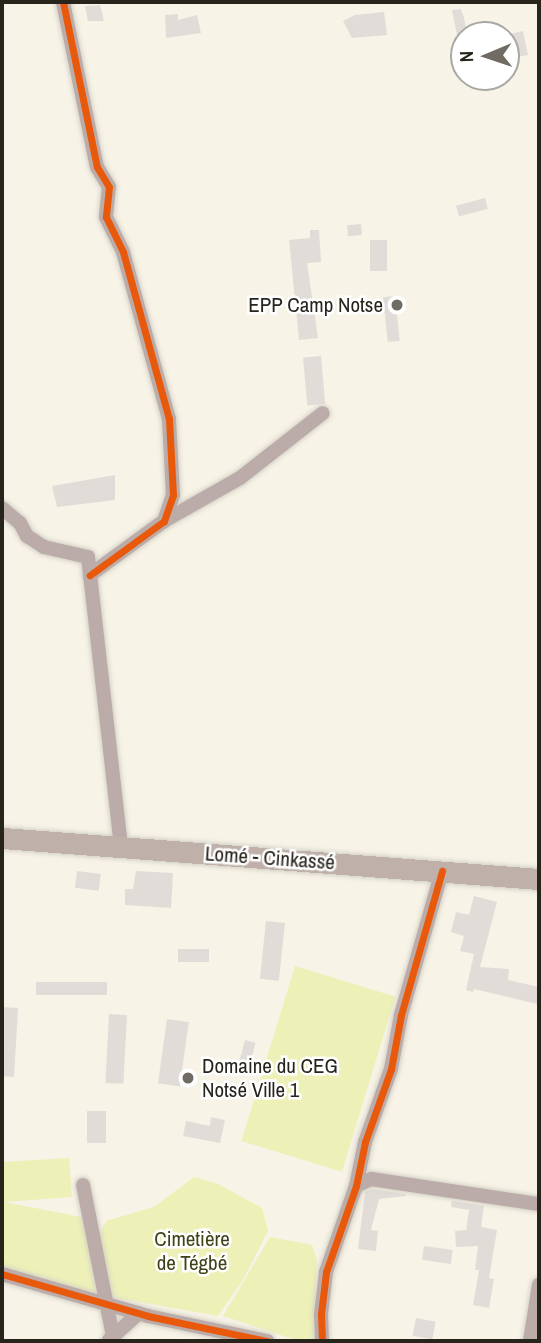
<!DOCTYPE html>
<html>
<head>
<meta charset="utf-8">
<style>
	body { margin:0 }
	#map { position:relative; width:541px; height:1343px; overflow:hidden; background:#f7f3e6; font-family:"Archivo Narrow",sans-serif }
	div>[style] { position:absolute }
	.green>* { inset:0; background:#edf0b7; transform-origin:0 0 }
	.building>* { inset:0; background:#e2dcd8; transform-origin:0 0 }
	.roads { filter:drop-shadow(0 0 2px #d4d1c7) drop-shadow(0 0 2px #d4d1c7) }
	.minor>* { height:14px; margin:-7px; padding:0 7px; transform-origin:7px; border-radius:7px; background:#bbaca9 }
	.highway>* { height:21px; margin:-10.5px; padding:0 10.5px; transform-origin:10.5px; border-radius:10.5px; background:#bfb1aa }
	.cycleway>* { height:7px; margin:-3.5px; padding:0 3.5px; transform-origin:3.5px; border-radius:3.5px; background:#e8590c }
	.dots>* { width:19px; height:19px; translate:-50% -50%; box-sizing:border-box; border:4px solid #fff; border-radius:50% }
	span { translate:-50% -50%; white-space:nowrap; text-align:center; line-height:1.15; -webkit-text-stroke:5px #fff; paint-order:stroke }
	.poi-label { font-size:21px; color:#27241c }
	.right { translate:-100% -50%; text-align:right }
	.left { translate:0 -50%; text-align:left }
	.street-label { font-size:21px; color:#27241c }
	.park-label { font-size:21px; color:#3f4217 }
	.frame { position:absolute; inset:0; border:4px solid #27241c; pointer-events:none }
	.north { position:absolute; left:450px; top:21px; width:70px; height:70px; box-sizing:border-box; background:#fff; border:2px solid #a9a7a4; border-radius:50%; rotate:268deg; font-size:19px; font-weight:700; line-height:28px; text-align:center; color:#27241c }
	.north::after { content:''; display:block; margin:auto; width:24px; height:32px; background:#706c63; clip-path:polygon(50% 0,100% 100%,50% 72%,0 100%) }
</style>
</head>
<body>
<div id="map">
	<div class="green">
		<div style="left:295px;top:966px;width:105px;height:183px;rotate:17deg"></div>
		<div style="clip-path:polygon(69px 1158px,72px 1197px,4px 1202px,86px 1218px,96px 1295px,2px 1267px,2px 1162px)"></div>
		<div style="clip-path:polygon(194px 1177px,218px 1184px,262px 1208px,268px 1231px,244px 1278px,218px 1316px,112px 1297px,99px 1234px,106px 1221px,154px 1207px)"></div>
		<div style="clip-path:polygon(270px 1237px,312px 1245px,317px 1260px,313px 1329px,316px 1341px,299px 1341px,223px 1316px)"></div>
	</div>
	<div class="building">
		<div style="clip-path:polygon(100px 5px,104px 21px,88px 21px,85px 6px)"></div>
		<div style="clip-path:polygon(461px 9px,464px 18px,467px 35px,457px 35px,452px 10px)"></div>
		<div style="clip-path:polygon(384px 12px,387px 35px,352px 38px,343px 21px,355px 15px)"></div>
		<div style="clip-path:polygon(178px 14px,178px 20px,197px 15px,201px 33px,166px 38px,165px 15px)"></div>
		<div style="clip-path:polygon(523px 31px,528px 55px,515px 57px,514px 47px,509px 48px,506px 35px)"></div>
		<div style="left:485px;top:198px;width:11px;height:30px;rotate:75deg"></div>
		<div style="left:361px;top:224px;width:11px;height:14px;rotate:85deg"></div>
		<div style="clip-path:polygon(310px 230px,319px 230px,321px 262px,307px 263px,318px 338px,299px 340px,289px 240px,310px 238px)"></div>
		<div style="left:370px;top:240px;width:17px;height:31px"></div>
		<div style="left:395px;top:296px;width:45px;height:12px;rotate:84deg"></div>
		<div style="left:321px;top:356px;width:48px;height:18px;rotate:85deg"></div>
		<div style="clip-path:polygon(115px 475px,115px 500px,57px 507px,52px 486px)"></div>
		<div style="left:77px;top:871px;width:24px;height:17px;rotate:7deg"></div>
		<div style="clip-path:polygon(136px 871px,173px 873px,171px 908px,125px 905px,125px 889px,133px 889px)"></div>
		<div style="clip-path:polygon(474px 896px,497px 902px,480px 967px,509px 969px,508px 980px,539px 987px,537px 1004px,474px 989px,473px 992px,466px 990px,474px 954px,460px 951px,464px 936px,451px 932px,456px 912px,469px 915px)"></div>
		<div style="left:266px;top:921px;width:19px;height:58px;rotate:6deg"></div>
		<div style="left:178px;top:949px;width:31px;height:13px"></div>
		<div style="left:107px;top:982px;width:13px;height:71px;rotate:90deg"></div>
		<div style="clip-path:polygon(2px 1007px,18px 1008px,14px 1077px,2px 1076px)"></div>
		<div style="left:109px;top:1014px;width:18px;height:69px;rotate:3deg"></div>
		<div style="left:167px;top:1019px;width:22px;height:65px;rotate:8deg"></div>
		<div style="left:245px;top:1040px;width:11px;height:28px;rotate:15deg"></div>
		<div style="left:87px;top:1111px;width:19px;height:32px"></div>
		<div style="clip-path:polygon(211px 1117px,225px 1120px,220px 1143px,183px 1136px,186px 1121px,210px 1126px)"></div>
		<div style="clip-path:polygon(372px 1189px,406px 1194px,406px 1196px,379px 1199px,371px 1230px,378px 1231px,376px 1251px,358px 1249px,365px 1192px)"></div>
		<div style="clip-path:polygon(452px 1201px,484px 1206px,481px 1227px,497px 1230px,489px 1278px,494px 1279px,489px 1308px,473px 1305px,479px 1270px,475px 1270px,478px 1246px,456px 1247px,455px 1231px,466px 1230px,469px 1210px,451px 1207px)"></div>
		<div style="left:424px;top:1246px;width:29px;height:14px;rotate:8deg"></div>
		<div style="left:416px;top:1318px;width:20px;height:18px;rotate:11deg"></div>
	</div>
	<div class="roads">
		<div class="minor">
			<div style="left:63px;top:2px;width:168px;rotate:78.4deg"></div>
			<div style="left:97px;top:167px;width:23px;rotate:59deg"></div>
			<div style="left:109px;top:187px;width:30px;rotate:96deg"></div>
			<div style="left:106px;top:217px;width:39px;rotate:64deg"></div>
			<div style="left:123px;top:252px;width:173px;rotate:74.6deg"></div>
			<div style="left:169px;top:419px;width:76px;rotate:87deg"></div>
			<div style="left:173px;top:495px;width:28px;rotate:109deg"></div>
			<div style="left:164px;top:521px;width:92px;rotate:143.9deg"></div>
			<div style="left:2px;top:508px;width:23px;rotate:40deg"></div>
			<div style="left:20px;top:523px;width:15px;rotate:62deg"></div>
			<div style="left:27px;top:536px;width:20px;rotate:33deg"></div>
			<div style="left:44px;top:547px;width:45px;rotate:12.8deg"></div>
			<div style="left:88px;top:557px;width:293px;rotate:83.5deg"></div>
			<div style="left:164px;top:521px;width:87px;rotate:-29.5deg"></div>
			<div style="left:240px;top:478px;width:105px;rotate:-38.1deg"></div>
			<div style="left:83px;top:1185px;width:159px;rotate:78.8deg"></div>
			<div style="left:356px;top:1186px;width:17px;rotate:-25deg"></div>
			<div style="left:371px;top:1179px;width:170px;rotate:8.5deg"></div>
			<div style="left:2px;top:1274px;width:152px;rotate:16deg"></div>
			<div style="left:148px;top:1316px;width:122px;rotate:11.9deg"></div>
			<div style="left:109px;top:1340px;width:40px;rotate:-42deg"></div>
			<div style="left:322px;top:1341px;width:27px;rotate:-92deg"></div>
			<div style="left:321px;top:1314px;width:42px;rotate:-83.2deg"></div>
			<div style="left:326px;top:1272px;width:91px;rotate:-70.8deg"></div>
			<div style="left:356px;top:1186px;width:45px;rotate:-78.4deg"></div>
			<div style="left:365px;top:1142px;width:77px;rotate:-70.4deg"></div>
			<div style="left:391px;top:1069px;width:55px;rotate:-79.5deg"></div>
			<div style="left:401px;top:1015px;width:150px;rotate:-74.1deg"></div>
			<div style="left:530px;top:1341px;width:57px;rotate:-80.9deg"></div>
		</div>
		<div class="highway">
			<div style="left:2px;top:838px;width:539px;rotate:4.37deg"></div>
		</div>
	</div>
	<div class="cycleway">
		<div style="left:63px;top:2px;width:168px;rotate:78.4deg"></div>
		<div style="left:97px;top:167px;width:23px;rotate:59deg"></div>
		<div style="left:109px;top:187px;width:30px;rotate:96deg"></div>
		<div style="left:106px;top:217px;width:39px;rotate:64deg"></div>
		<div style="left:123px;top:252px;width:173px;rotate:74.6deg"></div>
		<div style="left:169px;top:419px;width:76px;rotate:87deg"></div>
		<div style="left:173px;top:495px;width:28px;rotate:109deg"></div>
		<div style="left:164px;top:521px;width:92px;rotate:143.9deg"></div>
		<div style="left:2px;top:1274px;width:152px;rotate:16deg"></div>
		<div style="left:148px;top:1316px;width:122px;rotate:11.9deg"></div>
		<div style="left:322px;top:1341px;width:27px;rotate:-92deg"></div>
		<div style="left:321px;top:1314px;width:42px;rotate:-83.2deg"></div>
		<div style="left:326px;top:1272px;width:91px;rotate:-70.8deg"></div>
		<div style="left:356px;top:1186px;width:45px;rotate:-78.4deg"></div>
		<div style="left:365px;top:1142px;width:77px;rotate:-70.4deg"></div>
		<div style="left:391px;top:1069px;width:55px;rotate:-79.5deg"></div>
		<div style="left:401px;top:1015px;width:150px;rotate:-74.1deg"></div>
	</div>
	<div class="dots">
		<div style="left:397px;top:305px;background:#706c63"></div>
		<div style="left:188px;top:1078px;background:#706c63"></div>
	</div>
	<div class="poi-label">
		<span class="right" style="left:383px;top:305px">EPP Camp Notse</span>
		<span class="left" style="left:202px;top:1078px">Domaine du CEG<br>Notsé Ville 1</span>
	</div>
	<div class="street-label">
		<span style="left:270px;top:858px;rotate:4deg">Lomé - Cinkassé</span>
	</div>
	<div class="park-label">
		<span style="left:192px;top:1251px">Cimetière<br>de Tégbé</span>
	</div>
	<div class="frame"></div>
	<div class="north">N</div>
</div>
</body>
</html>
